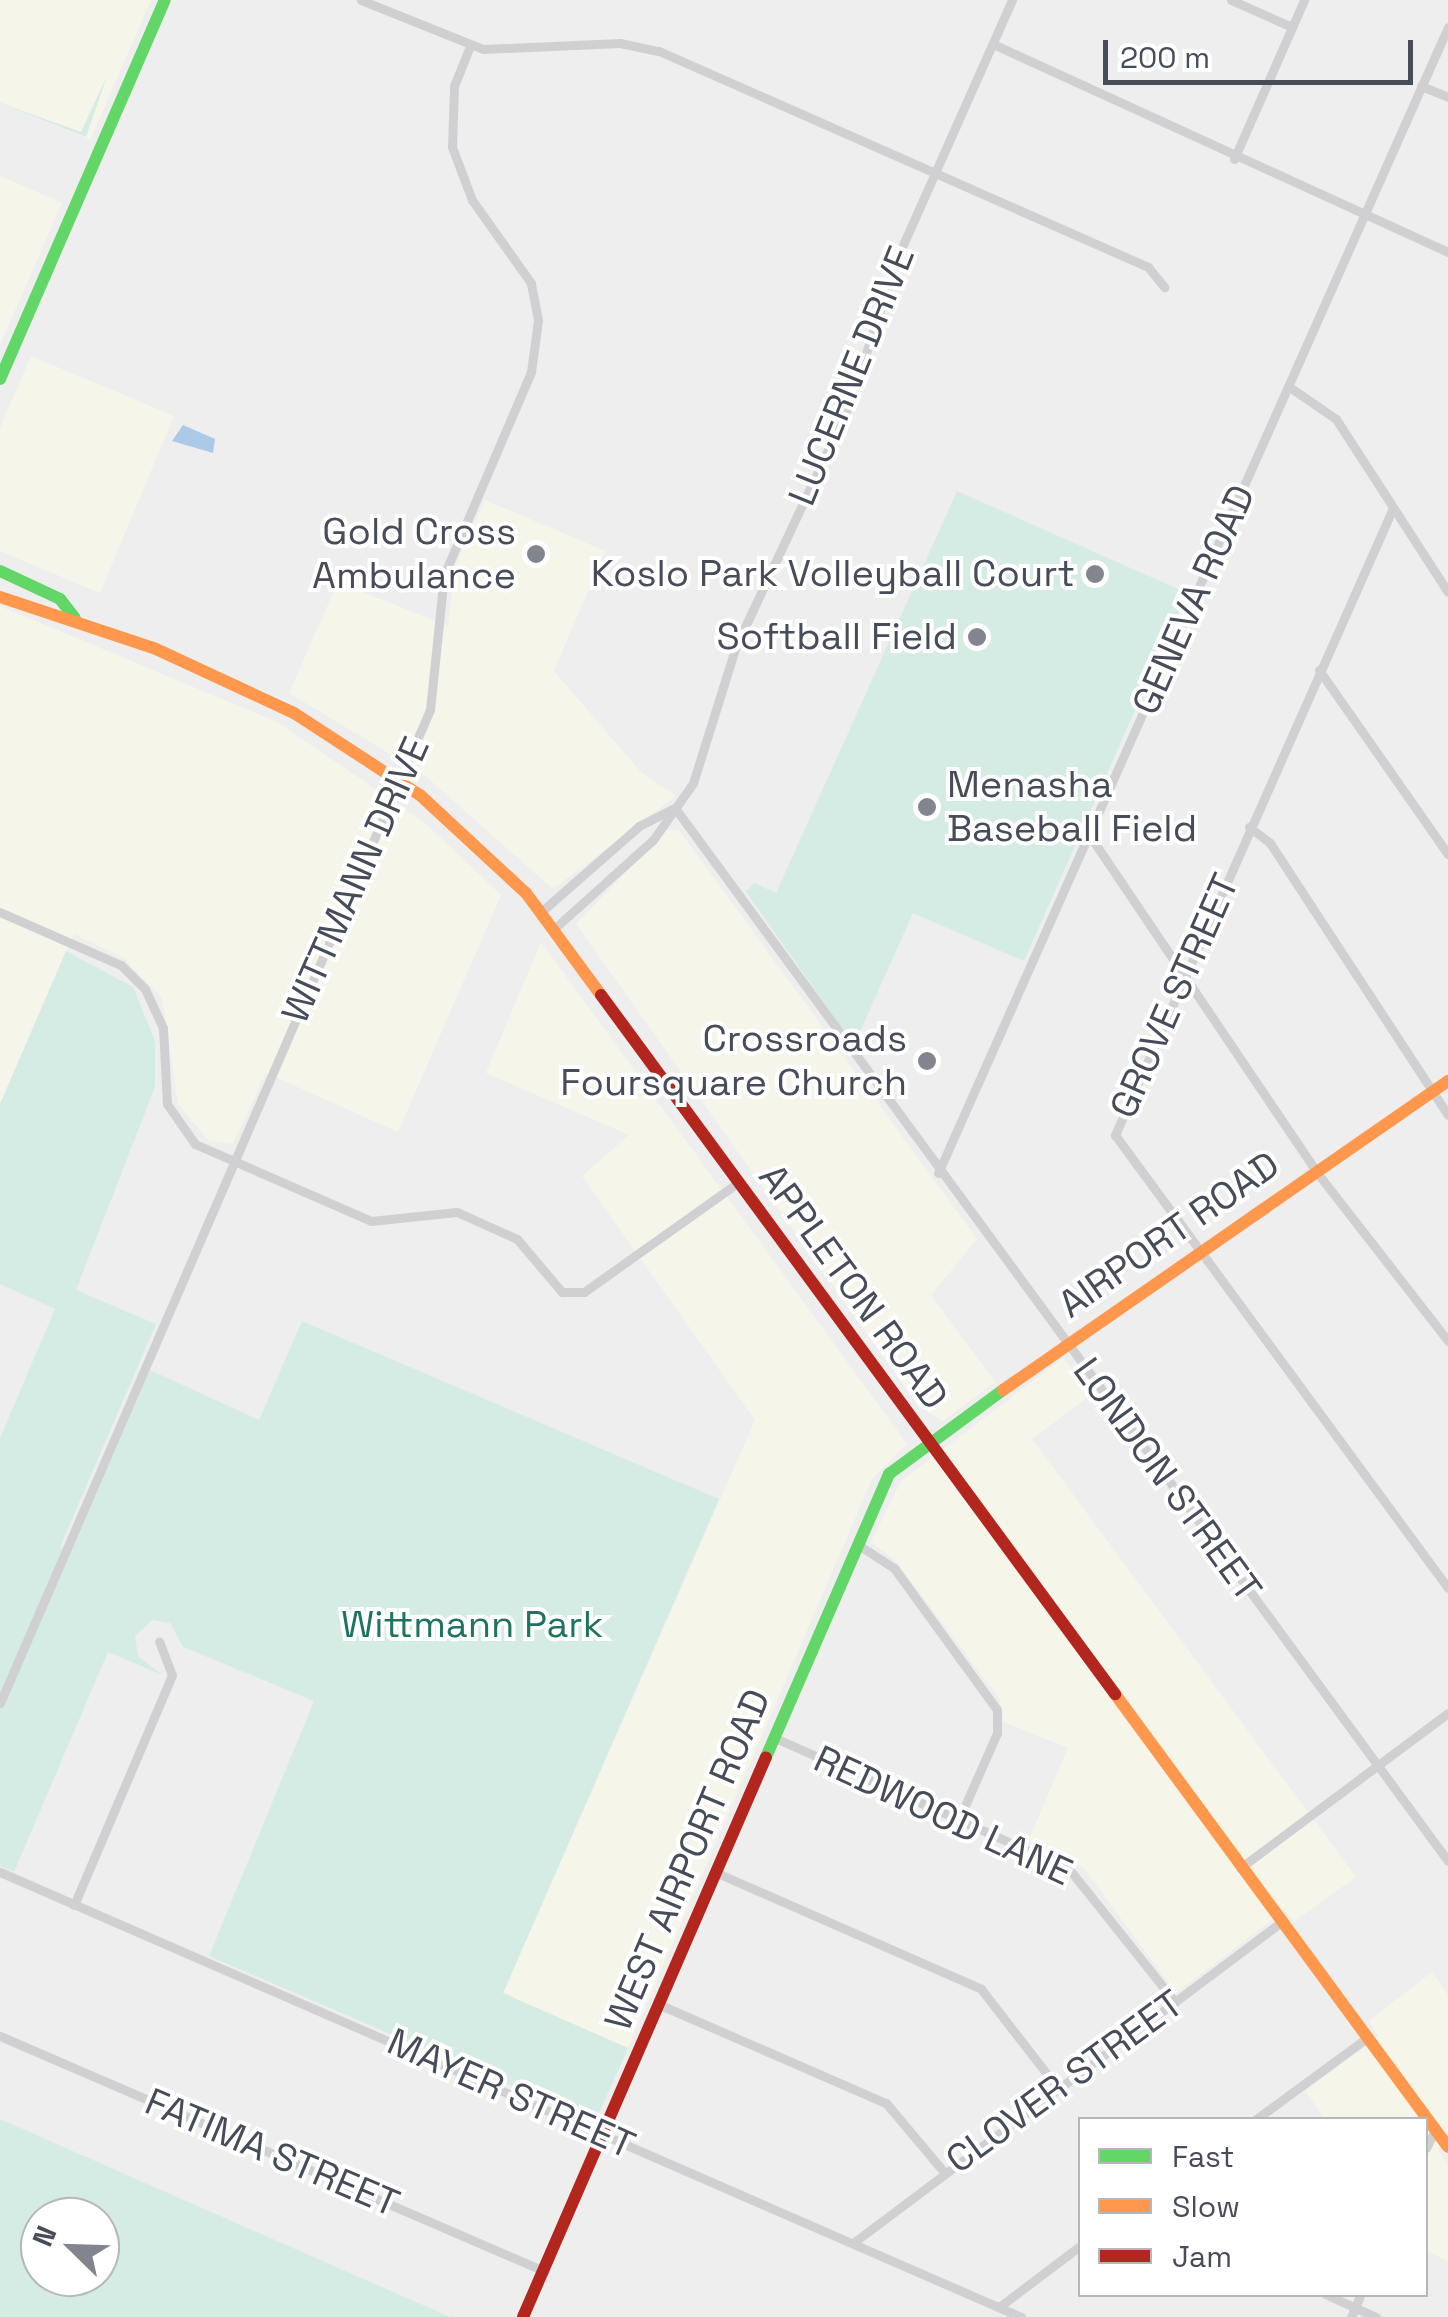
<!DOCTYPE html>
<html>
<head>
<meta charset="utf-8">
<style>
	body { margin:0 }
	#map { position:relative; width:1448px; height:2317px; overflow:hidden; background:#efeeee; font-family:"Space Grotesk",sans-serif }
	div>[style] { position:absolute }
	.commercial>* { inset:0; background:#f5f5ea }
	.green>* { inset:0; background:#d4ece4 }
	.water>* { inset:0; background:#accae7 }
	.street>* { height:9px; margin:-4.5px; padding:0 4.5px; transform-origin:4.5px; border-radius:4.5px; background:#d0d0d3 }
	.fast>* { height:12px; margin:-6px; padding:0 6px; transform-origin:6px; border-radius:6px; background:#63d668 }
	.slow>* { height:12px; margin:-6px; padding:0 6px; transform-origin:6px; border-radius:6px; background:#ff974d }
	.jam>* { height:12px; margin:-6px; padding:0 6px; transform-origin:6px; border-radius:6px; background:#b3261e }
	.dots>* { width:28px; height:28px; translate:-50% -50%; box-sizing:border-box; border:5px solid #fff; border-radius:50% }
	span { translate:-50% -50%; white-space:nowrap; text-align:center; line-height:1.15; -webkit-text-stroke:8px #fff; paint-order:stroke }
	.street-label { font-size:38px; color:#474c59 }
	.poi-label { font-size:38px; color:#474c59 }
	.right { translate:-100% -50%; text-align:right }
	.left { translate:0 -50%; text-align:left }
	.park-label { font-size:38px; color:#1e7460 }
	.legend { position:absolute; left:1078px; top:2117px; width:350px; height:180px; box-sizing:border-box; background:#fff; border:2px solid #b5b7bd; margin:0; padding:12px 18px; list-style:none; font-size:30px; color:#474c59 }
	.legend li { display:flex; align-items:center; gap:20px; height:50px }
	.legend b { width:50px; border:2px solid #b5b7bd }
	.north { position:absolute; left:20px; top:2197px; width:100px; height:100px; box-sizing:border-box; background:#fff; border:2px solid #b5b7bd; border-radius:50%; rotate:293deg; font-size:28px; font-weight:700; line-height:40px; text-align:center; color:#474c59 }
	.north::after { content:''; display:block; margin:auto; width:35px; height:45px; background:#82858d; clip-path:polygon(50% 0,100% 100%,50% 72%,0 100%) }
	.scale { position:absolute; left:1103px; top:40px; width:310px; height:45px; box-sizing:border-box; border:5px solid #474c59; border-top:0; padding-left:12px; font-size:30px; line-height:35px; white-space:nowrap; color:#474c59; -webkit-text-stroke:8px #fff; paint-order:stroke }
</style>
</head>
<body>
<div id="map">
	<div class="commercial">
		<div style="clip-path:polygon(0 0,151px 0,90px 140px,0 102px)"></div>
		<div style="clip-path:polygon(0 176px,62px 203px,0 345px)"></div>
		<div style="clip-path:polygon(31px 356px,174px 416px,100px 593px,0 551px,0 428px)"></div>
		<div style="clip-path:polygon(485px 500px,605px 551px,554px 671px,641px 772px,676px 796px,553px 889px,423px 774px,289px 693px,338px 582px,448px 626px,455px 567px)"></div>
		<div style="clip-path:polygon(0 606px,277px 722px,425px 823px,501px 895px,398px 1132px,266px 1073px,233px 1144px,209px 1141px,178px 1104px,162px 998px,124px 958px,74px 934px,0 1104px)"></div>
		<div style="clip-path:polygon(667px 830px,679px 830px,977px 1239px,931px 1295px,995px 1382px,943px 1421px,920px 1408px,576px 924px)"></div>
		<div style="clip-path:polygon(541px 942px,907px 1444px,872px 1479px,628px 2048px,503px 1994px,755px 1420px,582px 1176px,629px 1135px,486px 1073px)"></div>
		<div style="clip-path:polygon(1063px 1358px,1091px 1395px,1032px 1439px,1356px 1877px,1295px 1921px,1284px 1911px,1176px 1993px,1083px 1867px,1028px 1841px,1068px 1748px,1004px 1722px,999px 1698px,896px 1561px,871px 1542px,901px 1481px)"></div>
		<div style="clip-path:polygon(1432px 1972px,1448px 1995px,1448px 2142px,1438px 2150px,1448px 2165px,1448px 2261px,1426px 2251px,1426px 2120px,1325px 2119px,1305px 2091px,1379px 2036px,1369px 2021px)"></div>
	</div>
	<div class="green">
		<div style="clip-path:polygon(107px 76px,86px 137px,0 103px,81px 132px)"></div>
		<div style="clip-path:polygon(957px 491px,1187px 593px,1024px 961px,913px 913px,854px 1045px,746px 892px,754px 883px,776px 893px)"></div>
		<div style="clip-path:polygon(66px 951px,133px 987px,155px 1041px,155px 1087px,76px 1290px,156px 1324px,60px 1547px,71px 1551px,150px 1370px,259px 1420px,302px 1321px,719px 1499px,503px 1993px,628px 2048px,595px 2122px,209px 1956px,314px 1701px,183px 1647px,170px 1623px,152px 1620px,135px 1636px,138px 1656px,162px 1675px,108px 1652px,14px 1872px,0 1866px,0 1438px,55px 1309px,0 1284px,0 1104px)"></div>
		<div style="clip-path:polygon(evenodd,0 2119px,450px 2317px,0 2317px,0 2119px,40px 2217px,100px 2217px,100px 2277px,40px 2277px,40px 2217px)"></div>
	</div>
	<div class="water">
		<div style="clip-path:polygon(183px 425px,215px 439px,213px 453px,172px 441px)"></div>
	</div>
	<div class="street">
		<div style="left:361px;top:0;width:131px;rotate:21.9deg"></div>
		<div style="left:483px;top:49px;width:137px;rotate:-2.5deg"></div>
		<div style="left:620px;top:43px;width:40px;rotate:12deg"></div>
		<div style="left:659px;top:51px;width:535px;rotate:23.83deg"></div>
		<div style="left:1148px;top:267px;width:26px;rotate:51deg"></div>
		<div style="left:1231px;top:0;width:67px;rotate:23.9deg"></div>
		<div style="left:993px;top:44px;width:500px;rotate:24.57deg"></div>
		<div style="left:1421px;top:86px;width:29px;rotate:22deg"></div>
		<div style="left:1234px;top:159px;width:174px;rotate:-66.2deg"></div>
		<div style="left:1288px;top:386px;width:58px;rotate:34.5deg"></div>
		<div style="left:1336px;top:419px;width:206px;rotate:57.1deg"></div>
		<div style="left:1393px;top:508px;width:686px;rotate:113.91deg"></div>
		<div style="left:1115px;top:1135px;width:562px;rotate:53.68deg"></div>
		<div style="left:1319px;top:670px;width:225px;rotate:55deg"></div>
		<div style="left:675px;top:808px;width:1306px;rotate:53.72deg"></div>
		<div style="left:1249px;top:827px;width:26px;rotate:37deg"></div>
		<div style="left:1270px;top:843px;width:325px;rotate:56.8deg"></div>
		<div style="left:1090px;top:836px;width:403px;rotate:56deg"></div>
		<div style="left:1315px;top:1170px;width:217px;rotate:52.1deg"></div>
		<div style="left:542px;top:911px;width:129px;rotate:-41.2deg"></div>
		<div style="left:639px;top:826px;width:38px;rotate:-27deg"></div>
		<div style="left:0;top:912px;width:132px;rotate:23.7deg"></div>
		<div style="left:121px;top:965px;width:34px;rotate:45deg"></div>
		<div style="left:145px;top:989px;width:43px;rotate:65.2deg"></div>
		<div style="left:163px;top:1028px;width:76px;rotate:87deg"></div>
		<div style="left:167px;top:1104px;width:49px;rotate:55deg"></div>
		<div style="left:195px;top:1144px;width:192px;rotate:23.6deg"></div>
		<div style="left:371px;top:1221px;width:86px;rotate:-6deg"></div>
		<div style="left:457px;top:1212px;width:66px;rotate:24.2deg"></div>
		<div style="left:517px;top:1239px;width:70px;rotate:49.7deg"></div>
		<div style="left:562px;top:1292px;width:22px"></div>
		<div style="left:584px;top:1292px;width:191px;rotate:-35.4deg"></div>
		<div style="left:556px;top:927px;width:130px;rotate:-41.9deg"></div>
		<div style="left:653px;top:840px;width:70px;rotate:-54.9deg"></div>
		<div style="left:693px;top:783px;width:144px;rotate:-72.6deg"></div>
		<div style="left:736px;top:646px;width:266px;rotate:-64.9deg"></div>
		<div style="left:849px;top:405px;width:157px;rotate:-71.8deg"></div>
		<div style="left:898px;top:256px;width:280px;rotate:-66deg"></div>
		<div style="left:938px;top:1173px;width:1254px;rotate:-66.01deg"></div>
		<div style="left:857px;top:1544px;width:44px;rotate:33deg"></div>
		<div style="left:894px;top:1568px;width:175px;rotate:54deg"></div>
		<div style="left:997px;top:1710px;width:23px;rotate:90deg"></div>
		<div style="left:997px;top:1733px;width:94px;rotate:113.8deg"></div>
		<div style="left:0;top:1703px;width:1082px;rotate:-66.59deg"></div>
		<div style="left:430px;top:710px;width:136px;rotate:-84.1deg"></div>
		<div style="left:444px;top:575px;width:221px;rotate:-66.8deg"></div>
		<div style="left:531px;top:372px;width:52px;rotate:-82.3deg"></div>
		<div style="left:538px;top:320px;width:38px;rotate:-101deg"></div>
		<div style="left:531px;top:283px;width:102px;rotate:-125.4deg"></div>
		<div style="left:472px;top:200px;width:57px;rotate:-110.7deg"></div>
		<div style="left:452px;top:147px;width:61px;rotate:-88.1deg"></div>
		<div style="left:454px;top:86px;width:43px;rotate:-68.2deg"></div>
		<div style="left:773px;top:1737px;width:324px;rotate:24deg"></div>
		<div style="left:1069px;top:1869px;width:170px;rotate:51.4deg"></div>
		<div style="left:1240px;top:1868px;width:259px;rotate:-36.7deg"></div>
		<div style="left:0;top:1872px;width:1114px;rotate:23.55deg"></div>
		<div style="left:715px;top:1872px;width:291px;rotate:23.7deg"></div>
		<div style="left:981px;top:1989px;width:124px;rotate:52.2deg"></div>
		<div style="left:74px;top:1905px;width:250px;rotate:-66.9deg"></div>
		<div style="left:172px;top:1675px;width:36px;rotate:-111deg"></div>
		<div style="left:658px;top:2004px;width:249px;rotate:23.5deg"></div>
		<div style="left:886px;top:2103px;width:89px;rotate:50deg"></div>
		<div style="left:0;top:2036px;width:593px;rotate:23.36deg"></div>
		<div style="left:1255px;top:2120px;width:140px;rotate:-36.3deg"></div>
		<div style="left:1426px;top:2148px;width:20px;rotate:-63deg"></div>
		<div style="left:853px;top:2243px;width:534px;rotate:-36.85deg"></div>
		<div style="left:1325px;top:2294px;width:56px;rotate:24.3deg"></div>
		<div style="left:999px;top:2307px;width:101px;rotate:-37deg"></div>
		<div style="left:1351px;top:2317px;width:25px;rotate:-67deg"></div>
	</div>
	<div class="fast">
		<div style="left:0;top:379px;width:413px;rotate:-66.5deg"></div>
		<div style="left:0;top:571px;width:66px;rotate:25deg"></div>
		<div style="left:60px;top:599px;width:24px;rotate:52deg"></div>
		<div style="left:766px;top:1757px;width:309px;rotate:-66.5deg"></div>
		<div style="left:889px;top:1474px;width:142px;rotate:-36.4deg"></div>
	</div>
	<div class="slow">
		<div style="left:0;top:597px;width:164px;rotate:18.4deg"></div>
		<div style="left:156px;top:649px;width:152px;rotate:24.9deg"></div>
		<div style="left:294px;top:713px;width:150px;rotate:33.1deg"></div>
		<div style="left:420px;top:795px;width:144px;rotate:42.8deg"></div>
		<div style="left:526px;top:893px;width:127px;rotate:53.7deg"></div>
		<div style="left:1003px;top:1390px;width:542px;rotate:-34.78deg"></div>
		<div style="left:1115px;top:1694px;width:562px;rotate:53.68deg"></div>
	</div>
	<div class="jam">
		<div style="left:601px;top:995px;width:868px;rotate:53.67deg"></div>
		<div style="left:523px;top:2317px;width:610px;rotate:-66.54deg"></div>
	</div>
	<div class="dots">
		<div style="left:536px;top:554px;background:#82858d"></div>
		<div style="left:1095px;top:574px;background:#82858d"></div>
		<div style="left:977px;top:637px;background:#82858d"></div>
		<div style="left:927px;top:807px;background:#82858d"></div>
		<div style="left:927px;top:1061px;background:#82858d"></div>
	</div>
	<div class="street-label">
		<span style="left:852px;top:376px;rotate:-68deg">LUCERNE DRIVE</span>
		<span style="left:1194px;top:600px;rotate:-66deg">GENEVA ROAD</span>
		<span style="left:356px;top:880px;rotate:-66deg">WITTMANN DRIVE</span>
		<span style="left:1175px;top:996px;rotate:-66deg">GROVE STREET</span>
		<span style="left:1169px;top:1235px;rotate:-35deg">AIRPORT ROAD</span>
		<span style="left:853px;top:1287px;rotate:54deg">APPLETON ROAD</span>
		<span style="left:1167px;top:1480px;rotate:54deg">LONDON STREET</span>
		<span style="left:943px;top:1816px;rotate:25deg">REDWOOD LANE</span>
		<span style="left:688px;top:1860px;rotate:-67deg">WEST AIRPORT ROAD</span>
		<span style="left:1065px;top:2082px;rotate:-36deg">CLOVER STREET</span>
		<span style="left:511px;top:2094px;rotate:24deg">MAYER STREET</span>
		<span style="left:272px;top:2153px;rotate:23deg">FATIMA STREET</span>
	</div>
	<div class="poi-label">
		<span class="right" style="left:516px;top:554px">Gold Cross<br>Ambulance</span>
		<span class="right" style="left:1075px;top:574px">Koslo Park Volleyball Court</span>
		<span class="right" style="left:957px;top:637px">Softball Field</span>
		<span class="left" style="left:947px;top:807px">Menasha<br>Baseball Field</span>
		<span class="right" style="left:907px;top:1061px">Crossroads<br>Foursquare Church</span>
	</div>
	<div class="park-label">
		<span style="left:472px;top:1625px">Wittmann Park</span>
	</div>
	<ul class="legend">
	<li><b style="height:12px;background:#63d668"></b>Fast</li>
	<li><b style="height:12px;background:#ff974d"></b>Slow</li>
	<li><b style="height:12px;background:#b3261e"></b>Jam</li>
	</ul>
	<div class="north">N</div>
	<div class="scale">200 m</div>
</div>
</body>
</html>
